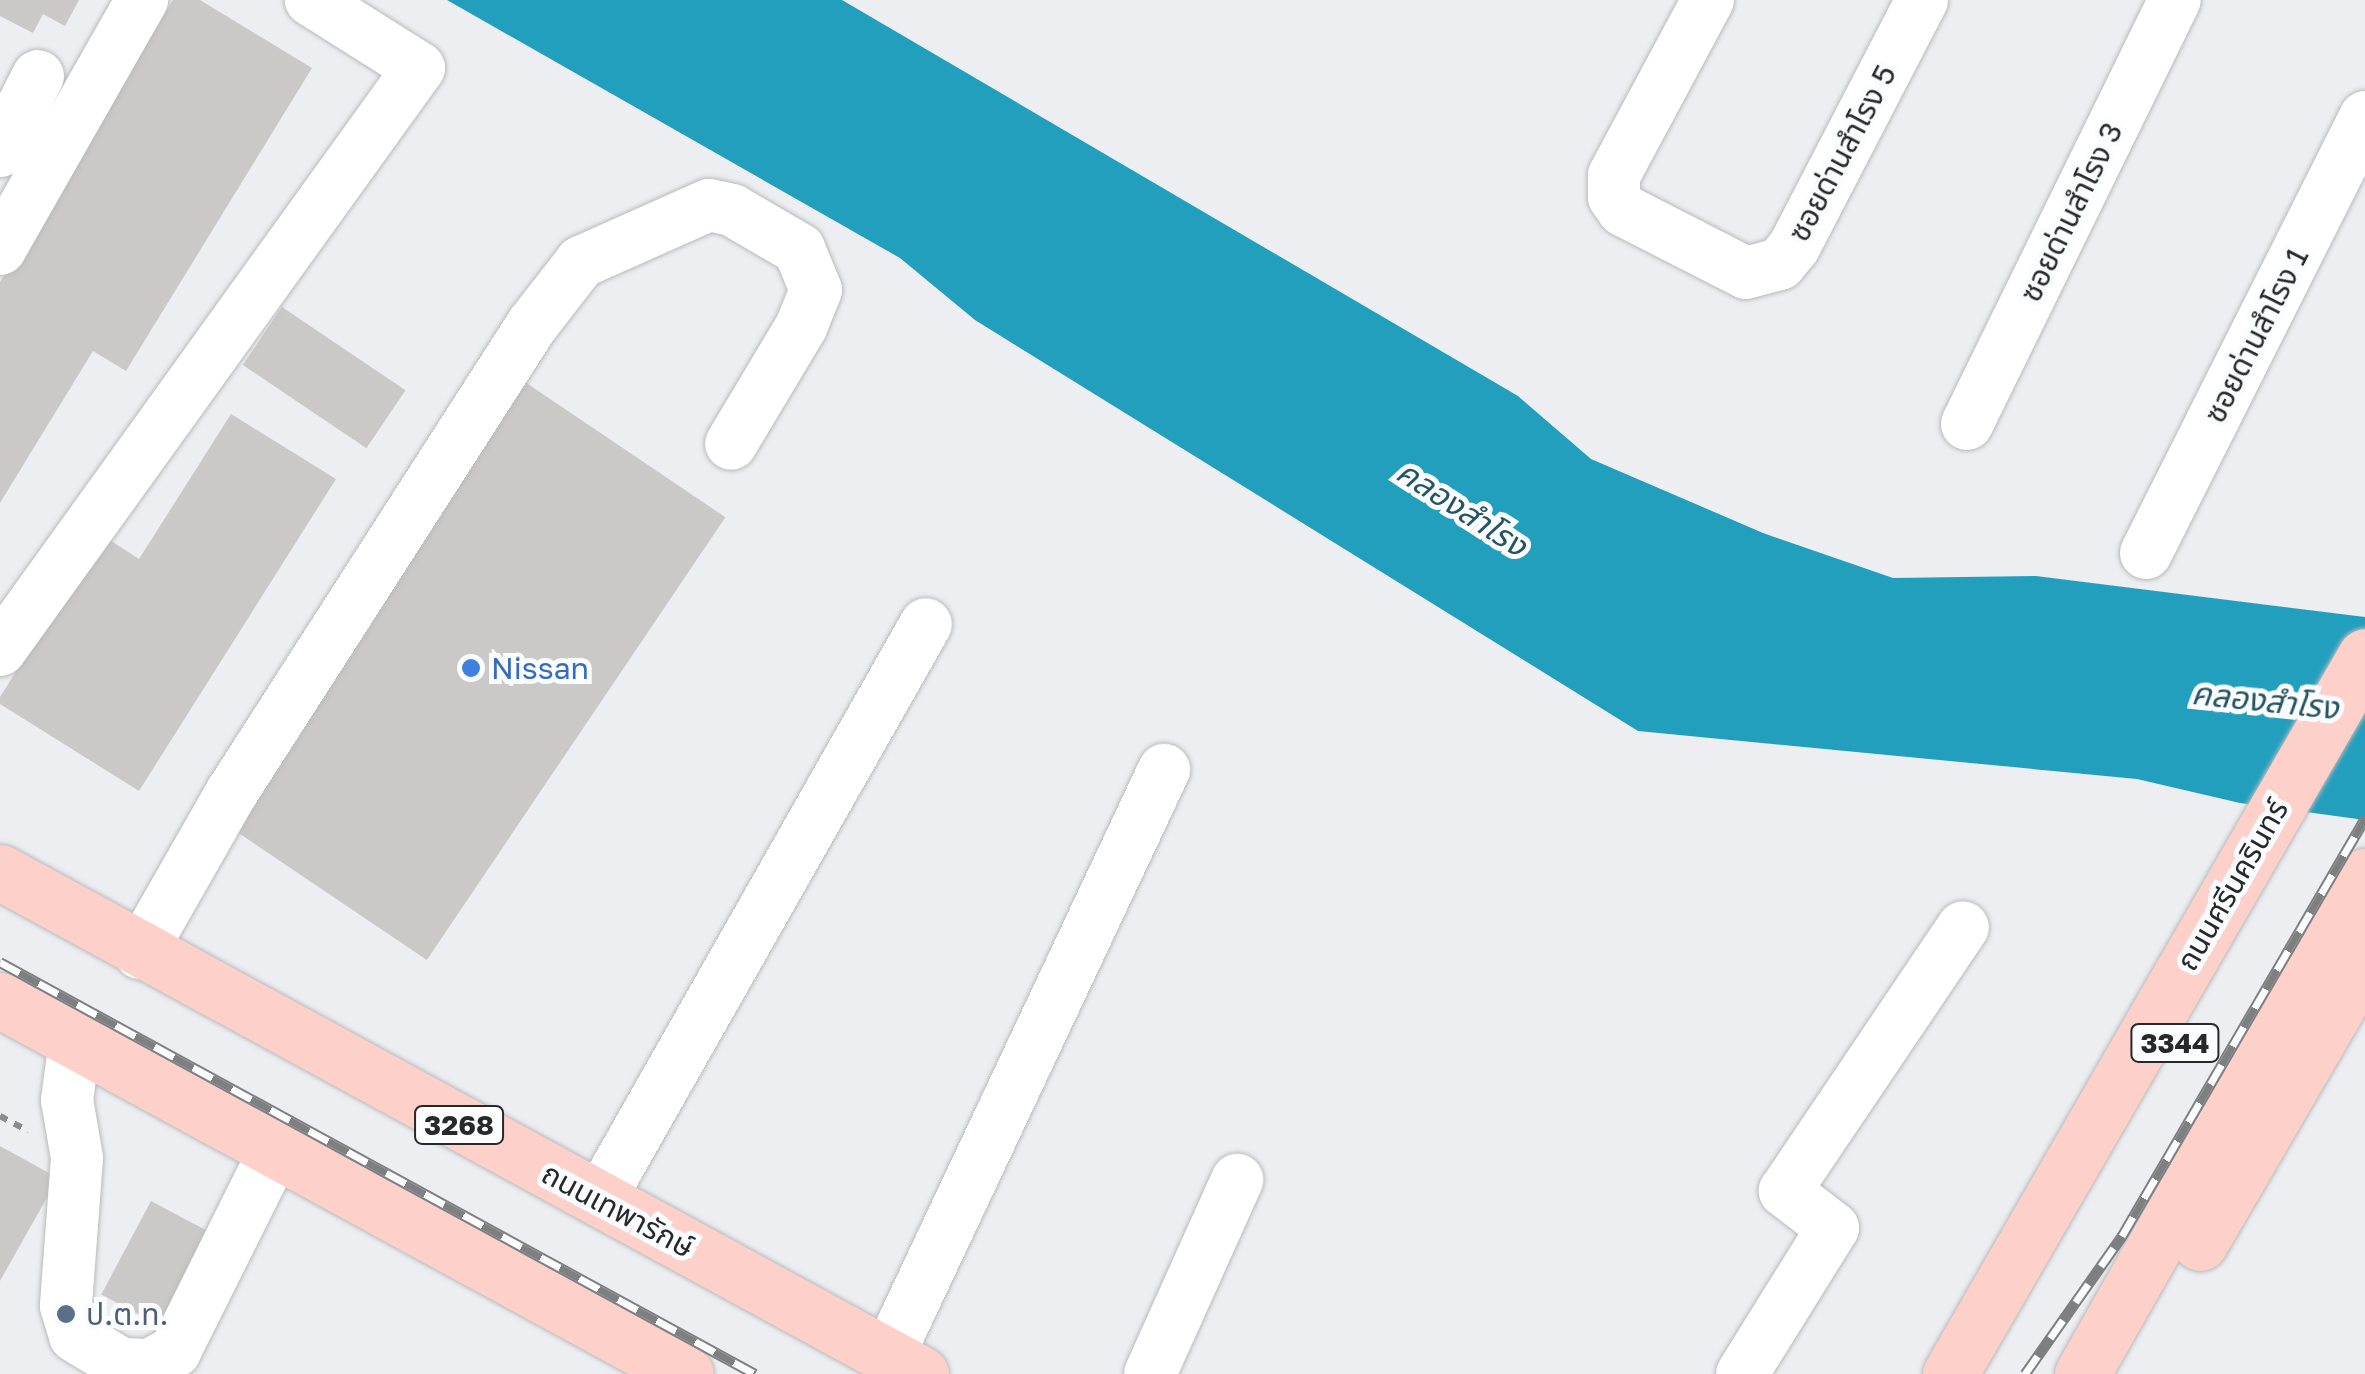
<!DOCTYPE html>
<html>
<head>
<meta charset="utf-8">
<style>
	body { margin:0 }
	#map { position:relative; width:2365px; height:1374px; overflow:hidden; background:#edeef1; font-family:"Golos Text","Noto Sans Thai",sans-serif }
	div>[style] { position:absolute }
	.water>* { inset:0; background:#239fbe }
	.building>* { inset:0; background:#cac9c7; transform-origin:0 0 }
	.path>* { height:6px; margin-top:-3px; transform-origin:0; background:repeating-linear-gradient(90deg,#8a8b8d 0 8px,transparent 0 16px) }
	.roads { filter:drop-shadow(0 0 2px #b9babc) drop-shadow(0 0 2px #b9babc) }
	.minor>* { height:52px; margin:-26px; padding:0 26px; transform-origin:26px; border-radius:26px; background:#fff }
	.major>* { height:55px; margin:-27.5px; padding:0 27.5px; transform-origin:27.5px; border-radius:27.5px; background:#fdd1c9 }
	.rail>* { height:11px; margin-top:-5.5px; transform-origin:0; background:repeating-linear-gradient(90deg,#fafcfe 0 22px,#7e7f81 0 44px); box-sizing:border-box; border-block:2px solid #7e7f81 }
	.dots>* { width:28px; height:28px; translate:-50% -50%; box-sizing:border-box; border:5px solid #fafcfe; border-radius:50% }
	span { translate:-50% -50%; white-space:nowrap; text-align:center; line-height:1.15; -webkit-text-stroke:10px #fafcfe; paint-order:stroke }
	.shield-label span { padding:2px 8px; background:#fafcfe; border:2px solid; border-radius:8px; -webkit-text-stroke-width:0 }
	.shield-label { font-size:28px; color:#272829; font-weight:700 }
	.street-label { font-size:30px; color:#272829 }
	.shop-label { font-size:30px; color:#366cbe }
	.left { translate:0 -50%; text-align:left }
	.service-label { font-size:30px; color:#4e5e75 }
	.water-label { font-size:32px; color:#255462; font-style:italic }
</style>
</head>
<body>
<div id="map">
	<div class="water">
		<div style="clip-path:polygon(447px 0,842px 0,1518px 396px,1591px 459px,1763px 533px,1893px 578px,2036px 576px,2365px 617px,2365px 820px,2240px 803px,2137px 779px,1638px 731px,975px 320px,900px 258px)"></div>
	</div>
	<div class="building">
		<div style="clip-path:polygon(0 0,79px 0,65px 26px,43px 14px,33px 33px,0 16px)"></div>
		<div style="clip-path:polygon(173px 0,200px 0,312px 68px,126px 371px,93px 351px,0 503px,0 282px)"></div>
		<div style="left:282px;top:307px;width:149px;height:70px;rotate:34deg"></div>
		<div style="left:519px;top:378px;width:249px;height:534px;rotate:34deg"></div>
		<div style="clip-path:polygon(231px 414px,336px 479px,139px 791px,0 704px,0 697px,102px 535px,139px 559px)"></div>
		<div style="clip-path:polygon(0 1146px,58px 1178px,0 1281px)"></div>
		<div style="left:151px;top:1201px;width:78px;height:106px;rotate:28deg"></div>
	</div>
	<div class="path">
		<div style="left:0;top:1116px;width:32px;rotate:28deg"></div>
	</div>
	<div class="roads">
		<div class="minor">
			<div style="left:1708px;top:0;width:199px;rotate:118.2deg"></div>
			<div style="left:1614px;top:175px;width:22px;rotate:90deg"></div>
			<div style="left:1614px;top:197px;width:16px;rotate:55deg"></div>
			<div style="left:1623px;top:210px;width:138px;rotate:27.1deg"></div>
			<div style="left:1746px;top:273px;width:35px;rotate:-15deg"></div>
			<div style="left:1780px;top:264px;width:22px;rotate:-51deg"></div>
			<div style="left:1794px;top:247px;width:278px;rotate:-62.6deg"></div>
			<div style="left:0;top:151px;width:84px;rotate:-63.1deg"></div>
			<div style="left:0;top:249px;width:287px;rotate:-60.3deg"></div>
			<div style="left:1967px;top:424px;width:472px;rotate:-63.9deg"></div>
			<div style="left:2146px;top:553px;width:488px;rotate:-63.3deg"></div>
			<div style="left:0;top:650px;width:717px;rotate:-54.25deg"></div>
			<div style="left:419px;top:68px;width:128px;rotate:-147.8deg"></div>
			<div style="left:140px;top:953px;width:185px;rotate:-60.3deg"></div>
			<div style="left:232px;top:792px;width:555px;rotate:-57.28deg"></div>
			<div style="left:532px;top:325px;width:80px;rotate:-52.1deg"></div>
			<div style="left:581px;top:262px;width:140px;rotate:-24deg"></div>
			<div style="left:709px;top:205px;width:24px;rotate:12deg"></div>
			<div style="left:732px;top:210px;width:78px;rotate:30.2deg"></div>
			<div style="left:799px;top:249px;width:44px;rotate:67.5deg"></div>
			<div style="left:816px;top:290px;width:40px;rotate:112deg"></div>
			<div style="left:801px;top:327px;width:136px;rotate:120.9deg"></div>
			<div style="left:75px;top:1041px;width:60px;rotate:97.7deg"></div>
			<div style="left:67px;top:1100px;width:59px;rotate:80.2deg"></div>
			<div style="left:77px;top:1158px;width:148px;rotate:94.3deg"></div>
			<div style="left:66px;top:1306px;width:31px;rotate:73deg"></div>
			<div style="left:75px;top:1336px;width:54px;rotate:31.3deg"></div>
			<div style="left:121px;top:1364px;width:29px;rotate:2deg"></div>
			<div style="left:150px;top:1365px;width:29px;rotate:-29deg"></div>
			<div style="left:175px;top:1351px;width:225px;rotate:-63.5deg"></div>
			<div style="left:599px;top:1200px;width:662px;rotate:-60.42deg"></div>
			<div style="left:888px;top:1356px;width:648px;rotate:-64.78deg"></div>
			<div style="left:1150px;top:1374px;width:213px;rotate:-65.8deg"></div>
			<div style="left:1742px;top:1374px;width:172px;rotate:-58.1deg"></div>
			<div style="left:1833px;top:1228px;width:61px;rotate:-142.4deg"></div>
			<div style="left:1785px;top:1191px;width:318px;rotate:-56deg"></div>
		</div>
		<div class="major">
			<div style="left:0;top:872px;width:1049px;rotate:28.59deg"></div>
			<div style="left:0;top:1000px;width:781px;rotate:28.6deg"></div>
			<div style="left:2200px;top:1243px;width:328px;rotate:-59.8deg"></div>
			<div style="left:1950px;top:1374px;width:829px;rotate:-59.97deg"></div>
			<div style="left:2082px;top:1374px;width:573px;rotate:-60.39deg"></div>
		</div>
	</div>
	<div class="rail">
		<div style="left:0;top:962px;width:860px;rotate:28.62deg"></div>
		<div style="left:2025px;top:1374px;width:169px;rotate:-54.9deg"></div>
		<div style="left:2122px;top:1236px;width:484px;rotate:-59.8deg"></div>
	</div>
	<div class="dots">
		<div style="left:471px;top:668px;background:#3f7fe0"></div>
		<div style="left:66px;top:1314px;background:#5c6f8a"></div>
	</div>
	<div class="shield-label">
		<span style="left:2175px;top:1043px">3344</span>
		<span style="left:459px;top:1125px">3268</span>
	</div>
	<div class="street-label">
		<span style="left:1842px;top:153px;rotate:-62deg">ซอยด่านสำโรง 5</span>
		<span style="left:2071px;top:212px;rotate:-64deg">ซอยด่านสำโรง 3</span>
		<span style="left:2256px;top:335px;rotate:-63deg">ซอยด่านสำโรง 1</span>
		<span style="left:2232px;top:885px;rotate:-60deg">ถนนศรีนครินทร์</span>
		<span style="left:618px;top:1210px;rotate:28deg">ถนนเทพารักษ์</span>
	</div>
	<div class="shop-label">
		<span class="left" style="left:491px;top:668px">Nissan</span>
	</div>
	<div class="service-label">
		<span class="left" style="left:86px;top:1314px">ป.ต.ท.</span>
	</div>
	<div class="water-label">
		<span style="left:1462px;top:508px;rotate:33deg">คลองสำโรง</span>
		<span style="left:2265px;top:700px;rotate:6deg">คลองสำโรง</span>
	</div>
</div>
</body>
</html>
